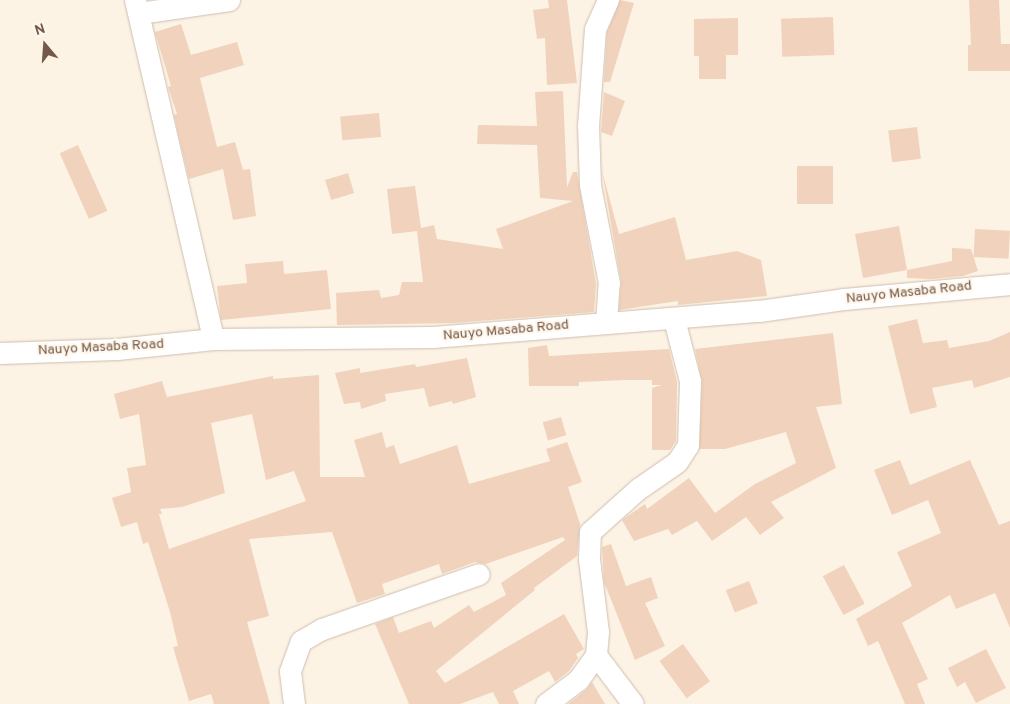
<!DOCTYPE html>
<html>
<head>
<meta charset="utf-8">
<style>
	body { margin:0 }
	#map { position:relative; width:1010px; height:704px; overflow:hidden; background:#fcf3e5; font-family:Overpass,sans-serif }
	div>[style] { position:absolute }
	.building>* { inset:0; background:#f1d2bc; transform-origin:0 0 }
	.roads { filter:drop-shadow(0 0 1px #cfbdae) drop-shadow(0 0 1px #cfbdae) }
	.street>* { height:21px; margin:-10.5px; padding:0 10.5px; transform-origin:10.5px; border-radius:10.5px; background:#fff }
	span { translate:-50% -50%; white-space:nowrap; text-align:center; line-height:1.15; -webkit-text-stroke:4px #fff7eb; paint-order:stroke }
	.street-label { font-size:14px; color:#74594a }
	.north { position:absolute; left:20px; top:20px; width:50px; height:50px; -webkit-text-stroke:4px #fff7eb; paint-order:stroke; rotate:342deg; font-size:14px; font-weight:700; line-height:20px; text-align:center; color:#74594a }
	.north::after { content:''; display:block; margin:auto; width:18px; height:22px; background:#74594a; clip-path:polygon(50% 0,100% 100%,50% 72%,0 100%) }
</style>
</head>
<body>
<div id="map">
	<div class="building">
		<div style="clip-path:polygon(548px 0,567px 0,577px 83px,547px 85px,545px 38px,537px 39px,533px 10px,549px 8px)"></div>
		<div style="clip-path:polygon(620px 0,634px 3px,610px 82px,604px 82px,607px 32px)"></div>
		<div style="clip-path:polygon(969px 0,999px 0,1001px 44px,1010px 44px,1010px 71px,968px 71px,968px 45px,971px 45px)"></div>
		<div style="left:833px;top:17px;width:38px;height:52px;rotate:88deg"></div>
		<div style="clip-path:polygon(738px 18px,738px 55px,726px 55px,726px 79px,699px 79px,699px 56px,694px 56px,694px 19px)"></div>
		<div style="clip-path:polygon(181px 24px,191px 55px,237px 42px,244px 65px,200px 78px,217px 147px,235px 142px,243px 170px,250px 169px,256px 216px,233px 220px,223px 169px,189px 179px,174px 115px,177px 114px,168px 87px,171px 86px,155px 32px)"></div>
		<div style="clip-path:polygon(563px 91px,567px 187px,573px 172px,577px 172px,596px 284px,594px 312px,454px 323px,337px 325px,336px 293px,379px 290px,381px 298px,399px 295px,402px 282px,423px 282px,417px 231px,392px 234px,387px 189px,415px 186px,421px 228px,434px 225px,437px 239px,503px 249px,496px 229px,573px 201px,540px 198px,537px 145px,477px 144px,478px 125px,537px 126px,535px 92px)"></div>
		<div style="clip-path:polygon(604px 92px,625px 101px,612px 136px,601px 132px)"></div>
		<div style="left:379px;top:113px;width:24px;height:39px;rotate:85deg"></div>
		<div style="left:917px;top:127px;width:32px;height:29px;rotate:83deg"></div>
		<div style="left:78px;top:145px;width:72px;height:20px;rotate:66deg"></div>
		<div style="left:797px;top:166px;width:36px;height:38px"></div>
		<div style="clip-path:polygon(602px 171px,619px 234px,675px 217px,686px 260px,737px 251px,761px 260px,767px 296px,678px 305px,678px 301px,619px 310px,621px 281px)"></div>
		<div style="left:348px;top:173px;width:21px;height:24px;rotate:73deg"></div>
		<div style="clip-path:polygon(899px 226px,907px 270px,952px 261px,952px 248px,971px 249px,978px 271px,963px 276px,931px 279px,907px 278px,907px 270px,863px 278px,855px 234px)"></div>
		<div style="left:975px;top:229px;width:35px;height:28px;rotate:3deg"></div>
		<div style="clip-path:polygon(283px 261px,284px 274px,327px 270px,331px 309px,221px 320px,217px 286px,247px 283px,245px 264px)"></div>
		<div style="clip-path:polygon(917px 319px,923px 343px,947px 340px,949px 348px,989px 341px,1010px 332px,1010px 377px,974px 388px,972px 380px,932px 388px,937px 407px,910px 414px,888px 326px)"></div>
		<div style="clip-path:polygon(833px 333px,842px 404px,816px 407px,836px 468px,771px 502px,784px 518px,760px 535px,746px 517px,712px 541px,697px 521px,672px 535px,668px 529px,634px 541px,622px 520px,645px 504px,647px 509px,689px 478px,715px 513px,755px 484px,796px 463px,786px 432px,725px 449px,699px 449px,702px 381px,695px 349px)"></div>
		<div style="clip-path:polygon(547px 345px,549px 356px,669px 349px,677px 382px,676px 441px,670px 450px,652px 450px,652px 388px,662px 385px,652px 385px,652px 380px,625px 380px,579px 382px,579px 386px,529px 386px,528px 348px)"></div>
		<div style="clip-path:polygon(467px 358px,476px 397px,453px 404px,452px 401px,429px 407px,424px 388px,385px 394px,386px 401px,361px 409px,360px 402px,344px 404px,335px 373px,360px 368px,360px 373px,415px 364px,416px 367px)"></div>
		<div style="clip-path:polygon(evenodd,319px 375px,320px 477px,365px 477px,354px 440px,382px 432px,386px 448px,394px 445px,400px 464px,457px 445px,469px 484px,550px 461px,546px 449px,567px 442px,582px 482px,568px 487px,580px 524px,577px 556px,534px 588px,535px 590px,436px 671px,445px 683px,564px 614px,584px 649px,576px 654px,578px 658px,569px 671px,555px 682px,549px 671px,513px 691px,519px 704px,499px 704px,493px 692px,460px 704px,409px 704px,375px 624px,393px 617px,399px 633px,431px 621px,434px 628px,469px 605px,474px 612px,506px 595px,501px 583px,565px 540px,563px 537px,486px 564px,475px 562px,442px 574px,439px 564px,382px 584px,385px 594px,357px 603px,332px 532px,249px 539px,269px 616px,247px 622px,270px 704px,214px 704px,211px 694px,189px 701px,173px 647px,178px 646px,170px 612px,148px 542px,143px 544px,137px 522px,121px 527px,112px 498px,131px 492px,127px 468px,146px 465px,139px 414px,120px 419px,114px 394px,162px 381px,167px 397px,273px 376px,273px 379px,319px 375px,252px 414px,266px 480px,294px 471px,306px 501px,169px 549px,159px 514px,162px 514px,160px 509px,182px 507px,225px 493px,211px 423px,252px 414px)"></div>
		<div style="left:561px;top:417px;width:19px;height:19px;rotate:74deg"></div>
		<div style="clip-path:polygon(900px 460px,910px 485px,970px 460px,999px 525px,1010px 521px,1010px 628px,995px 593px,956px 609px,950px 595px,902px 623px,928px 679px,917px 684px,925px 704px,905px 704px,878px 641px,868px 646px,856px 619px,912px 586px,897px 552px,941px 533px,928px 500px,892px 515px,874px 470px)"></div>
		<div style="clip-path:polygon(611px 544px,626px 586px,651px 577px,658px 598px,645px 603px,665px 646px,635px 660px,604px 582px,602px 547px)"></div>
		<div style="left:844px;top:565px;width:44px;height:24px;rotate:62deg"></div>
		<div style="left:749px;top:581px;width:24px;height:25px;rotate:68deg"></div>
		<div style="left:683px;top:644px;width:46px;height:29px;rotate:54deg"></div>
		<div style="clip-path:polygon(986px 649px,1006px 688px,976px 703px,965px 682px,957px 687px,948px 668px)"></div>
		<div style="clip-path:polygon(592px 682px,605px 704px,568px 704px,586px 690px)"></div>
	</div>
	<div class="roads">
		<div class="street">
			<div style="left:135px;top:0;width:348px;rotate:77deg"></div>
			<div style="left:139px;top:13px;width:91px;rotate:-8.2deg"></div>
			<div style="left:606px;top:322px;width:39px;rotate:-86deg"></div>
			<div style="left:609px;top:283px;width:100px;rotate:-101deg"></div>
			<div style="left:590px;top:185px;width:59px;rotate:-91.9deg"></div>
			<div style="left:588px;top:126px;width:97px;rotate:-85.9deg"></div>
			<div style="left:595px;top:29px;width:32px;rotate:-66deg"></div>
			<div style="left:0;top:353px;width:117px;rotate:-2deg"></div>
			<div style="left:117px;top:349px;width:97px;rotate:-5.9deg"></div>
			<div style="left:213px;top:339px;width:220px;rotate:-0.5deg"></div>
			<div style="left:433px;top:337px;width:327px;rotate:-4.6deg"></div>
			<div style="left:759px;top:311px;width:85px;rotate:-8.1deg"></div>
			<div style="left:843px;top:299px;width:168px;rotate:-5.1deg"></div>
			<div style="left:596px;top:655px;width:61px;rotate:52.9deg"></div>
			<div style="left:294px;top:704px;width:33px;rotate:-97deg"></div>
			<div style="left:290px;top:671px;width:32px;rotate:-70deg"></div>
			<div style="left:301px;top:641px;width:24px;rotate:-30deg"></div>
			<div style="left:322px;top:629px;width:166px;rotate:-19.3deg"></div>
			<div style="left:546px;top:704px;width:40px;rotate:-37deg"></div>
			<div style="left:578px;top:680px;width:31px;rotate:-54deg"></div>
			<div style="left:596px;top:655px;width:23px;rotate:-85deg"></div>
			<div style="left:598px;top:632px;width:74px;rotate:-97deg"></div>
			<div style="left:589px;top:559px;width:27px;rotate:-88deg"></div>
			<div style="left:590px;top:532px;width:64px;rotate:-41.9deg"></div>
			<div style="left:638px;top:489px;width:47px;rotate:-34.7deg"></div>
			<div style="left:677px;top:462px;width:20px;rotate:-57deg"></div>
			<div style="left:688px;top:445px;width:64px;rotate:-88.2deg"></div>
			<div style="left:690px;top:381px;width:64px;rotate:-104.5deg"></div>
		</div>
	</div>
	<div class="street-label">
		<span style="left:909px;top:293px;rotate:-6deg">Nauyo Masaba Road</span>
		<span style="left:506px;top:331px;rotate:-5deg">Nauyo Masaba Road</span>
		<span style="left:101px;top:348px;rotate:-3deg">Nauyo Masaba Road</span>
	</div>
	<div class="north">N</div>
</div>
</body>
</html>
